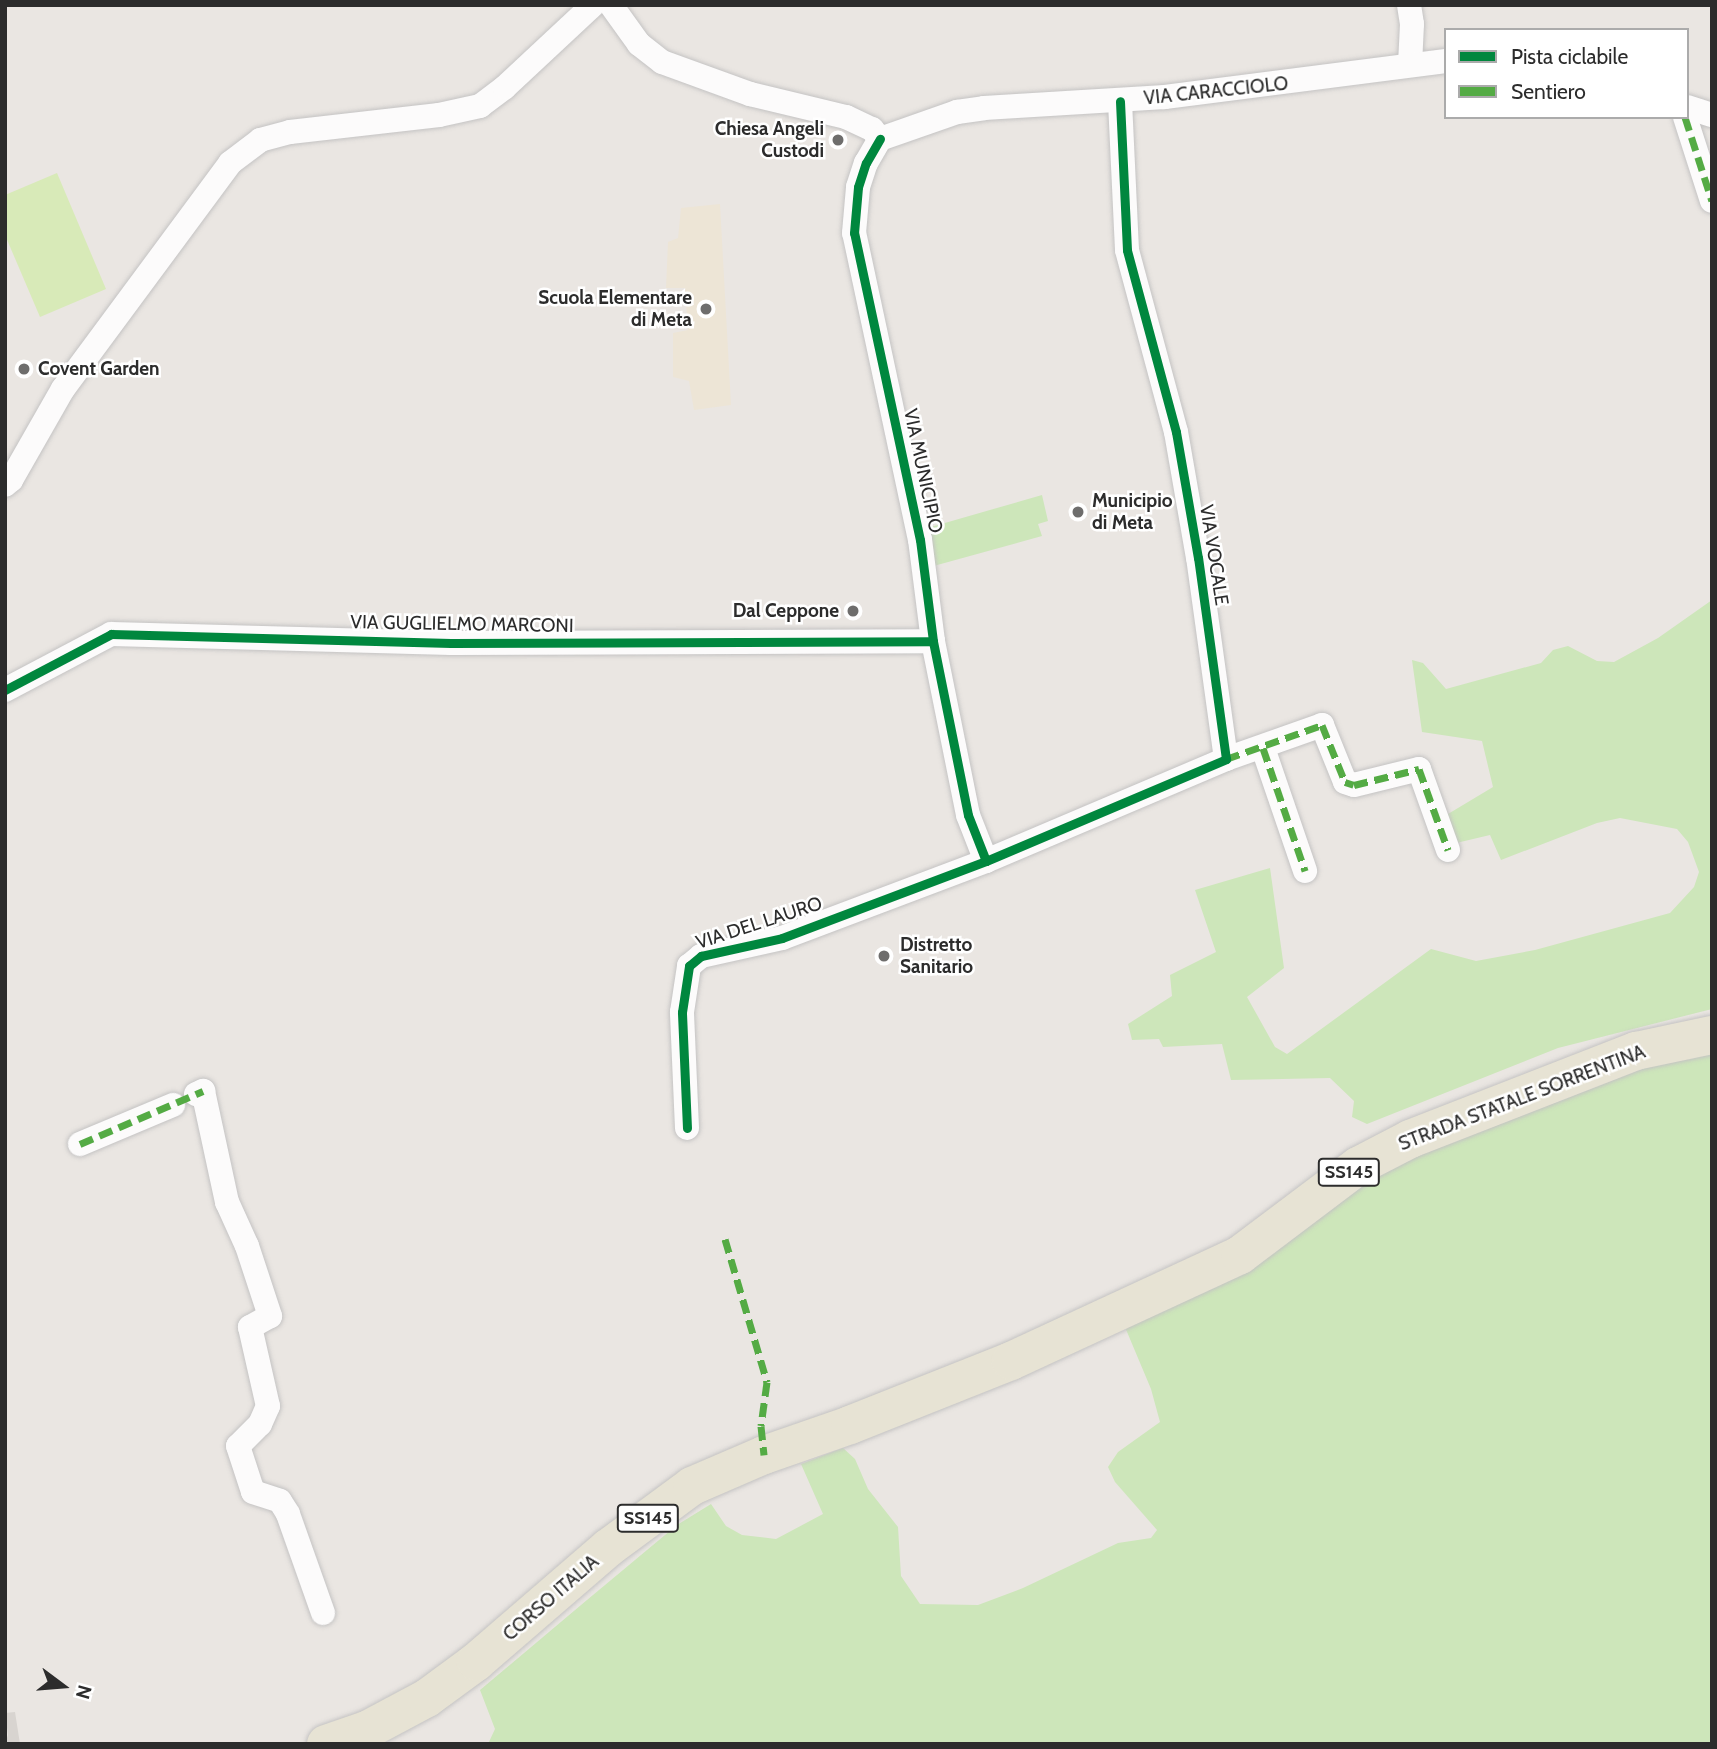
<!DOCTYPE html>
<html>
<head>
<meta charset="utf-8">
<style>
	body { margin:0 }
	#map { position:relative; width:1717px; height:1749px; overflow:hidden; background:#eae6e2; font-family:Cabin,sans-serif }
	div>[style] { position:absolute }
	.education>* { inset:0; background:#ede5d6 }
	.green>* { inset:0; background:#cde6ba }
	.pitch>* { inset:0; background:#d8eab8 }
	.plaza>* { inset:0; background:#d8d4d0 }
	.roads { filter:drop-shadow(0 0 2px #c4c3c3) drop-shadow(0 0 2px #c4c3c3) }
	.minor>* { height:24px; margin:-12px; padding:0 12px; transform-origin:12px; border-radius:12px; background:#fcfbfb }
	.primary>* { height:38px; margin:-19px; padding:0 19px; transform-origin:19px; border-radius:19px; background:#e7e3d4 }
	.quiet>* { height:7px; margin-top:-3.5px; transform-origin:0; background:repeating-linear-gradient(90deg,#54ab44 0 14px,transparent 0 21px) }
	.cycleway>* { height:9px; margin:-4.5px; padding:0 4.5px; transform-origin:4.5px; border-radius:4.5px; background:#00873e }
	.dots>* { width:19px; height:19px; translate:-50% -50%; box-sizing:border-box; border:4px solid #fff; border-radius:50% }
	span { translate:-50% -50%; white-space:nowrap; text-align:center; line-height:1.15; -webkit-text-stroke:5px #fff; paint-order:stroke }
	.shield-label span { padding:2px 5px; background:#fff; border:2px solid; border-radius:5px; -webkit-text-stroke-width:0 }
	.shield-label { font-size:18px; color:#2c2c2c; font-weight:700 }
	.street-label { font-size:19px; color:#2c2c2c }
	.poi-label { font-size:19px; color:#2c2c2c; font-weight:700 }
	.right { translate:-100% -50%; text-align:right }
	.left { translate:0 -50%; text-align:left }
	.frame { position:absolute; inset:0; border:7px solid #2c2c2c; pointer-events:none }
	.legend { position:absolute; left:1444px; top:28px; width:245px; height:91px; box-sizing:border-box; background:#fff; border:2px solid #ababab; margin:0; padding:9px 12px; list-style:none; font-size:21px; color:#2c2c2c }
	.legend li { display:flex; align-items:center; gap:14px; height:35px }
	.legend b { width:35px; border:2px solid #ababab }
	.north { position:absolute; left:28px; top:1651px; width:70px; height:70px; -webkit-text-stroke:5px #fff; paint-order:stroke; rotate:106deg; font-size:19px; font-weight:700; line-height:28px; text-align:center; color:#2c2c2c }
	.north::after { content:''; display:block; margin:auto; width:24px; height:32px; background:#2c2c2c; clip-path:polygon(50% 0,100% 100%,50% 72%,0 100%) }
</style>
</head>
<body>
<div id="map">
	<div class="education">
		<div style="clip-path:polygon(720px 204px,731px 405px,694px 410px,689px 381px,673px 377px,673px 333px,688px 330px,685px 288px,666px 288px,668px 242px,678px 238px,681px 208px)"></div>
	</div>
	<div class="green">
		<div style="clip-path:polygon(1042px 495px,1048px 521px,1038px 524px,1042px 536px,930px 567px,924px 529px)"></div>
		<div style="clip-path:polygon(1712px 600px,1712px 1009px,1558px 1048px,1367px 1124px,1352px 1117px,1354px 1101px,1330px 1078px,1231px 1080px,1222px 1044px,1163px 1047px,1159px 1039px,1132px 1040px,1128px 1024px,1172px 996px,1170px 975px,1216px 952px,1195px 890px,1270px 868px,1284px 968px,1247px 997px,1275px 1047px,1287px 1054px,1431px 949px,1476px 961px,1535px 950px,1670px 913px,1694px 887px,1699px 872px,1688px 842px,1677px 829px,1620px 818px,1597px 823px,1501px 860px,1490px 835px,1452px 844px,1443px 817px,1493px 787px,1482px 741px,1422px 732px,1412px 660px,1423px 663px,1446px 689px,1541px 663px,1553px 650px,1568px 646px,1597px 661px,1614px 662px,1658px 638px)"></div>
		<div style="clip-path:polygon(1712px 1042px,1712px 1744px,488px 1744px,495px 1729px,480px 1690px,587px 1600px,677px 1525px,711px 1504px,726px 1526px,742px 1535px,776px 1539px,823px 1514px,801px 1464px,843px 1448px,855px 1459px,868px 1489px,898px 1527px,901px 1576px,920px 1604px,978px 1605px,1023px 1588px,1118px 1543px,1151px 1538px,1157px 1530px,1115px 1482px,1108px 1467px,1118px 1452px,1160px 1422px,1151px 1389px,1122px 1320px,1347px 1183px)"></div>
	</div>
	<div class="pitch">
		<div style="clip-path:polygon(57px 173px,106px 289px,40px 317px,5px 235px,5px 195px)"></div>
	</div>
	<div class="plaza">
		<div style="clip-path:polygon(15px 1712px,20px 1744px,5px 1744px,8px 1735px,5px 1713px)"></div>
	</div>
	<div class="roads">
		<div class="minor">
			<div style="left:611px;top:5px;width:48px;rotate:54.3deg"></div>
			<div style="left:639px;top:44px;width:29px;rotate:38deg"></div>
			<div style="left:662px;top:62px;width:94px;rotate:20deg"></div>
			<div style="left:750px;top:94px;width:99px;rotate:13.5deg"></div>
			<div style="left:846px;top:117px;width:29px;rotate:25deg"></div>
			<div style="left:872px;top:129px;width:13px;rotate:51deg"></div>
			<div style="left:1409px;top:5px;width:19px;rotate:81deg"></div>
			<div style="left:1412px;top:24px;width:41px;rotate:92.8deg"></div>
			<div style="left:1687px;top:107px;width:26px;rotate:18deg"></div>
			<div style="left:1685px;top:117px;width:88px;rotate:72.2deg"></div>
			<div style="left:880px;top:139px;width:82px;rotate:-19.3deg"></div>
			<div style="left:957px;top:112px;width:27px;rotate:-8deg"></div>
			<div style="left:984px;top:108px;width:181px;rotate:-3.5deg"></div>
			<div style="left:1165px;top:97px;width:283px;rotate:-7.3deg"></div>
			<div style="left:5px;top:485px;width:8px;rotate:-40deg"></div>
			<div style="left:11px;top:480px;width:105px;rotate:-60.3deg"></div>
			<div style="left:63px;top:389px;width:281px;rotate:-53.5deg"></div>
			<div style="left:230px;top:163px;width:38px;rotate:-37deg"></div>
			<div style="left:260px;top:140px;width:31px;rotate:-15deg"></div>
			<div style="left:290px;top:132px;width:150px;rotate:-6.5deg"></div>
			<div style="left:439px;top:115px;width:42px;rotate:-12.4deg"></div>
			<div style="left:480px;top:106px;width:31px;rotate:-37deg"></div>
			<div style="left:505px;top:87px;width:120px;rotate:-43deg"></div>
			<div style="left:5px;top:690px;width:120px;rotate:-27.8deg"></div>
			<div style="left:111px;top:634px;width:340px;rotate:1.5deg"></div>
			<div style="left:451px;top:643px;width:482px;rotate:-0.2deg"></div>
			<div style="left:1263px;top:748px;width:130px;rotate:71.1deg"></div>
			<div style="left:1226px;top:759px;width:102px;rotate:-19.5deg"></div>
			<div style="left:1322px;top:725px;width:61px;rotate:68deg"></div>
			<div style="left:1345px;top:782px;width:9px;rotate:18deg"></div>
			<div style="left:1354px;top:785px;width:67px;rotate:-13.8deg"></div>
			<div style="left:1419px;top:769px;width:86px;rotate:70.3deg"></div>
			<div style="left:986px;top:861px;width:261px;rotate:-23deg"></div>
			<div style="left:1226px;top:759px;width:203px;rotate:-97.9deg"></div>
			<div style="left:1198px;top:558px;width:128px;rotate:-99.9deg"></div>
			<div style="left:1176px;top:432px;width:188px;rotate:-105.1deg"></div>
			<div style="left:1127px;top:250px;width:149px;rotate:-92.7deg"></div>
			<div style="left:196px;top:1094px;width:8px;rotate:-23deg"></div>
			<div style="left:203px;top:1091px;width:114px;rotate:77.8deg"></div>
			<div style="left:227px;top:1202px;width:48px;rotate:65.6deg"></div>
			<div style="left:247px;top:1246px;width:74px;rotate:71.8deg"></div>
			<div style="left:270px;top:1316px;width:23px;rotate:151deg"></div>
			<div style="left:250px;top:1327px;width:81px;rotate:77.2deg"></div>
			<div style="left:268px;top:1406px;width:20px;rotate:114deg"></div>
			<div style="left:260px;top:1424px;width:31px;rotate:135deg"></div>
			<div style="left:238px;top:1446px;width:48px;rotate:71.9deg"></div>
			<div style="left:253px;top:1492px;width:28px;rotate:18deg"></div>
			<div style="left:280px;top:1501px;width:15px;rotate:58deg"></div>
			<div style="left:288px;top:1514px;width:105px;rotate:70.5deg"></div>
			<div style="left:687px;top:1128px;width:116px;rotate:-92.5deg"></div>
			<div style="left:682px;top:1012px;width:47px;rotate:-81.3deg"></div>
			<div style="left:689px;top:966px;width:16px;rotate:-40deg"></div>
			<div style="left:701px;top:956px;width:83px;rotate:-12.5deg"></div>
			<div style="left:782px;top:938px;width:218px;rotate:-20.7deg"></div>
			<div style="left:986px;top:861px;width:49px;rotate:-111.4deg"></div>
			<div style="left:968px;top:815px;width:177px;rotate:-101.4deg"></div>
			<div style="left:933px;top:641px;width:102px;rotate:-97.3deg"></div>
			<div style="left:920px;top:540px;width:314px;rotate:-102.1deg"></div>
			<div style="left:854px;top:233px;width:46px;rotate:-85deg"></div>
			<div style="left:858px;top:187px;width:25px;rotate:-72deg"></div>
			<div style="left:866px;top:163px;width:28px;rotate:-60deg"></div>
			<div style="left:80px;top:1144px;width:101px;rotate:-22.8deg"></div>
		</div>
		<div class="primary">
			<div style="left:326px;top:1744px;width:43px;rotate:-18.9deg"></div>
			<div style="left:367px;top:1730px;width:68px;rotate:-28.1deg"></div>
			<div style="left:427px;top:1698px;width:61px;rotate:-36.3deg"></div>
			<div style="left:476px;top:1662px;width:174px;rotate:-40.8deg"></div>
			<div style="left:608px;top:1548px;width:104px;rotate:-36.4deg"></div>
			<div style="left:692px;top:1486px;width:78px;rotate:-23.3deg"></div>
			<div style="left:764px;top:1455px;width:91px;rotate:-19.2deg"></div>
			<div style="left:850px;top:1425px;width:173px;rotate:-21.7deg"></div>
			<div style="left:1011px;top:1361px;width:252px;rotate:-24.8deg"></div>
			<div style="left:1240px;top:1255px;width:148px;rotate:-37deg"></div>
			<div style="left:1358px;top:1166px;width:59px;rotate:-27.4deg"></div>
			<div style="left:1410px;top:1139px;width:243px;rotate:-21.3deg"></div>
			<div style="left:1636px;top:1051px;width:78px;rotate:-11.9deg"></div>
		</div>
	</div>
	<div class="quiet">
		<div style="left:1685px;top:117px;width:88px;rotate:72.2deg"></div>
		<div style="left:1263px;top:748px;width:130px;rotate:71.1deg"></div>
		<div style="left:1226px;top:759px;width:102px;rotate:-19.5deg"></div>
		<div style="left:1322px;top:725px;width:61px;rotate:68deg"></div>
		<div style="left:1345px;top:782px;width:9px;rotate:18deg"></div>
		<div style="left:1354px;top:785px;width:67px;rotate:-13.8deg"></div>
		<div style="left:1419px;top:769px;width:86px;rotate:70.3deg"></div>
		<div style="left:80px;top:1144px;width:134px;rotate:-23.3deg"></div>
		<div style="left:725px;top:1239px;width:149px;rotate:73.6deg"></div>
		<div style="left:767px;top:1382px;width:44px;rotate:97.8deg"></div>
		<div style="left:761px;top:1426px;width:29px;rotate:84deg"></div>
	</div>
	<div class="cycleway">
		<div style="left:5px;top:690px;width:120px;rotate:-27.8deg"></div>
		<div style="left:111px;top:634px;width:340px;rotate:1.5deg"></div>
		<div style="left:451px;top:643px;width:482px;rotate:-0.2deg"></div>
		<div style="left:986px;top:861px;width:261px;rotate:-23deg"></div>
		<div style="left:1226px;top:759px;width:203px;rotate:-97.9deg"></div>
		<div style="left:1198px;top:558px;width:128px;rotate:-99.9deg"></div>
		<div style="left:1176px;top:432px;width:188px;rotate:-105.1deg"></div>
		<div style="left:1127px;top:250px;width:149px;rotate:-92.7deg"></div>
		<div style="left:687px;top:1128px;width:116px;rotate:-92.5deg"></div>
		<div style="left:682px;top:1012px;width:47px;rotate:-81.3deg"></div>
		<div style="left:689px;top:966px;width:16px;rotate:-40deg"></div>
		<div style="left:701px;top:956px;width:83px;rotate:-12.5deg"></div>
		<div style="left:782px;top:938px;width:218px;rotate:-20.7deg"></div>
		<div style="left:986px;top:861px;width:49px;rotate:-111.4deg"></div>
		<div style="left:968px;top:815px;width:177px;rotate:-101.4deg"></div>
		<div style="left:933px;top:641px;width:102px;rotate:-97.3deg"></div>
		<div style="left:920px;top:540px;width:314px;rotate:-102.1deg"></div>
		<div style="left:854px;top:233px;width:46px;rotate:-85deg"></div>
		<div style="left:858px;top:187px;width:25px;rotate:-72deg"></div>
		<div style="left:866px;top:163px;width:28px;rotate:-60deg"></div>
	</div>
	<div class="dots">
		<div style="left:838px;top:140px;background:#6e6d6c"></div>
		<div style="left:706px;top:309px;background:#6e6d6c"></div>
		<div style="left:24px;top:369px;background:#6e6d6c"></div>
		<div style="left:1078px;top:512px;background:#6e6d6c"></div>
		<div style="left:853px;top:611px;background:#6e6d6c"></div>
		<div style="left:884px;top:956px;background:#6e6d6c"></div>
	</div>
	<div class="shield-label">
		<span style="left:1349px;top:1172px">SS145</span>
		<span style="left:648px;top:1518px">SS145</span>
	</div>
	<div class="street-label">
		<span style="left:1216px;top:91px;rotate:-6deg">VIA CARACCIOLO</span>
		<span style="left:923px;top:471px;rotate:78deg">VIA MUNICIPIO</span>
		<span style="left:1214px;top:555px;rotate:81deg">VIA VOCALE</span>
		<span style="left:462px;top:624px;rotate:1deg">VIA GUGLIELMO MARCONI</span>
		<span style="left:759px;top:923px;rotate:-18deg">VIA DEL LAURO</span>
		<span style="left:1522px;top:1098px;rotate:-21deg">STRADA STATALE SORRENTINA</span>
		<span style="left:551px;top:1598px;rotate:-41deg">CORSO ITALIA</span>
	</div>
	<div class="poi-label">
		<span class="right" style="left:824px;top:140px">Chiesa Angeli<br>Custodi</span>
		<span class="right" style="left:692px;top:309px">Scuola Elementare<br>di Meta</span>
		<span class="left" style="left:38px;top:369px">Covent Garden</span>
		<span class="left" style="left:1092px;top:512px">Municipio<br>di Meta</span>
		<span class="right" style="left:839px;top:611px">Dal Ceppone</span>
		<span class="left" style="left:900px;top:956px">Distretto<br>Sanitario</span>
	</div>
	<div class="frame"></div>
	<ul class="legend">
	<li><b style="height:9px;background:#00873e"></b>Pista ciclabile</li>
	<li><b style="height:9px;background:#54ab44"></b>Sentiero</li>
	</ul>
	<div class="north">N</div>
</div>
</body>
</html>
